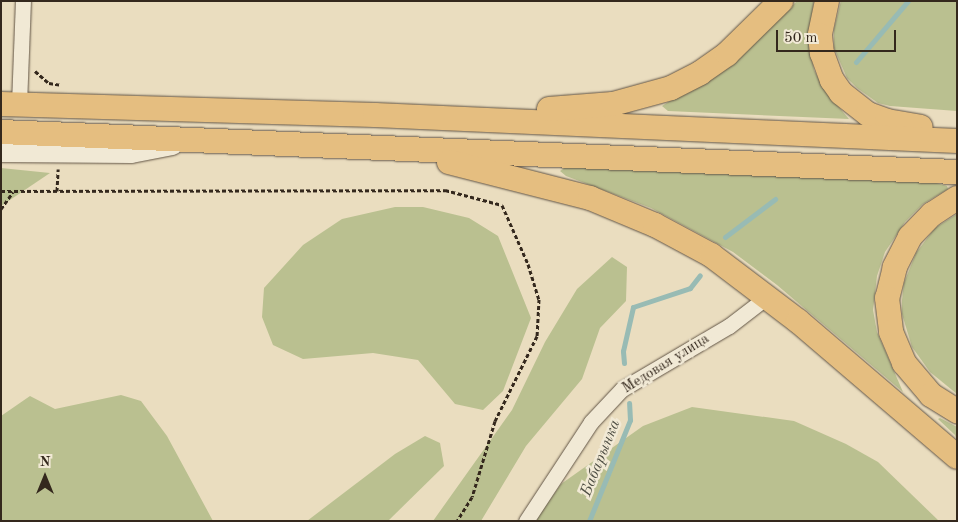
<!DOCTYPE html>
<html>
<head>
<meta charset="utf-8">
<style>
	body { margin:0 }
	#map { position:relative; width:958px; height:522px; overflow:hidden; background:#eaddbf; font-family:"Old Standard TT",serif }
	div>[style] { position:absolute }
	.green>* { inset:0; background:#bac090 }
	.stream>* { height:5px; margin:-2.5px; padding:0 2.5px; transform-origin:2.5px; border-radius:2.5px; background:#98bbb4 }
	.path>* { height:3px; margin-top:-1.5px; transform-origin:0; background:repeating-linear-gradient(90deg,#34281d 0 4px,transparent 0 6.5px) }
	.roads { filter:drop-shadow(0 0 1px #625546) drop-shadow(0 0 1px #625546) }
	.minor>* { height:15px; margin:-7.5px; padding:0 7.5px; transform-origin:7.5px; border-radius:7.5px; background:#f1e9d5 }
	.tertiary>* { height:19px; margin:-9.5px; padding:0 9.5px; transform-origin:9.5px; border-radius:9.5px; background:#f1e9d5 }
	.primary>* { height:24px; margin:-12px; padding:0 12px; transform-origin:12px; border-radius:12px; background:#e5be80 }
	span { translate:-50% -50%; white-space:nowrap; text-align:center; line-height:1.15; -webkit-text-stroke:5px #f1e9d5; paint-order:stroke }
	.street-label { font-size:15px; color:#34281d }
	.water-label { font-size:16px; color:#4d4d43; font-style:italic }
	.frame { position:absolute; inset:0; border:2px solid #34281d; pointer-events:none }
	.north { position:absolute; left:20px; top:452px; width:50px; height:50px; -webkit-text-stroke:4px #f1e9d5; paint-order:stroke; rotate:0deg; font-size:14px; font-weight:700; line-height:20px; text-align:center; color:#34281d }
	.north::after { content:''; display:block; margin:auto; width:18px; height:22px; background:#34281d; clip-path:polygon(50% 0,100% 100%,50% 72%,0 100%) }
	.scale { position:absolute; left:776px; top:30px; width:120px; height:22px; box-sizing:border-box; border:2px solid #34281d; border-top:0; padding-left:6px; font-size:15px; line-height:18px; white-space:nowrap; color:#34281d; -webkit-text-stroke:4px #f1e9d5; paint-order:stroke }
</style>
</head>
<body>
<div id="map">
	<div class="green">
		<div style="clip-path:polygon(797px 1px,814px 1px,808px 37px,814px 70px,825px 91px,849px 119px,668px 111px,662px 106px,746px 52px)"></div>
		<div style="clip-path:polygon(841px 1px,957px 1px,957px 111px,890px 106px,878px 103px,857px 88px,847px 78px,834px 48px,834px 29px)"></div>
		<div style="clip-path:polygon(566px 167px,933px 182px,947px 186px,948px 189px,923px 204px,905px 222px,885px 252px,877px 276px,873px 310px,877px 332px,903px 392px,777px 285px,733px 252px,651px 208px,566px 176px,560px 171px)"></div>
		<div style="clip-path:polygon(1px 168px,50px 173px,1px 206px)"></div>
		<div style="clip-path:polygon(395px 207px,423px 207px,469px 218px,498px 236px,531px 318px,503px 391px,483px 410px,455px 404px,418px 360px,373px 353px,303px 359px,273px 345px,262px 317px,264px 288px,303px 245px,342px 219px)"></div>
		<div style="clip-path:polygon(957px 214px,957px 394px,930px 372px,912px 347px,902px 314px,902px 300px,904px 283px,916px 253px,935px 228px)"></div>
		<div style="clip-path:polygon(612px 257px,627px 267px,626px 301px,600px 328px,582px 379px,526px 446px,481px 521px,433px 521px,512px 410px,545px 342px,577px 289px)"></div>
		<div style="clip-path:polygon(121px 395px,141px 401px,167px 436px,213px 521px,1px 521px,1px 416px,30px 396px,55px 409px)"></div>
		<div style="clip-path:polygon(692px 407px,794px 421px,846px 444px,878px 462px,939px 521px,535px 521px,561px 484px,643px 426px)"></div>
		<div style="clip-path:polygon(940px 418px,957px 427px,957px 441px,955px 435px,938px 419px)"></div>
		<div style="clip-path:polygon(425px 436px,440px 443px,444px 466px,388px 521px,307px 521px,395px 454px)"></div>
	</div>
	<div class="stream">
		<div style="left:856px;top:62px;width:80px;rotate:-49.6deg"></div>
		<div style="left:725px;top:237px;width:63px;rotate:-37.2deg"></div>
		<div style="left:624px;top:363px;width:12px;rotate:-95deg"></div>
		<div style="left:623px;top:351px;width:45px;rotate:-77.2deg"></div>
		<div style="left:633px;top:307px;width:60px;rotate:-18.4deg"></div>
		<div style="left:690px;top:288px;width:16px;rotate:-52deg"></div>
		<div style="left:589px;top:521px;width:109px;rotate:-67.9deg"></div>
		<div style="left:630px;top:420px;width:17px;rotate:-93deg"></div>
	</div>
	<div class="path">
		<div style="left:35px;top:71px;width:18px;rotate:41deg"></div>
		<div style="left:49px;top:83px;width:12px;rotate:9deg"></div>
		<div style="left:1px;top:191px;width:444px;rotate:-0.1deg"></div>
		<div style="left:445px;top:190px;width:59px;rotate:14.7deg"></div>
		<div style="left:502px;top:205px;width:64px;rotate:66.2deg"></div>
		<div style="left:528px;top:264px;width:37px;rotate:73deg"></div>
		<div style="left:539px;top:299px;width:37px;rotate:93deg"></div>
		<div style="left:537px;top:336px;width:95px;rotate:116.3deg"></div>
		<div style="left:495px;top:421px;width:79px;rotate:106.8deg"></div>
		<div style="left:472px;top:497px;width:28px;rotate:122deg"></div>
		<div style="left:57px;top:191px;width:22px;rotate:-87deg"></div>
		<div style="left:1px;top:209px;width:21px;rotate:-55deg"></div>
	</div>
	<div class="roads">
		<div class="minor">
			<div style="left:19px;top:104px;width:103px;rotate:-87.8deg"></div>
			<div style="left:526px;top:521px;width:118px;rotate:-56.7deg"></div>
			<div style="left:591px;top:422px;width:45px;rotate:-46.8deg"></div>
			<div style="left:622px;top:389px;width:124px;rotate:-30.5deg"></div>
			<div style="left:729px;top:326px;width:49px;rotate:-37.6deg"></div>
		</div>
		<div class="tertiary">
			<div style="left:1px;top:152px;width:130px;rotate:0.4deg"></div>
			<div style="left:131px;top:153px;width:42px;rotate:-11deg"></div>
		</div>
		<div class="primary">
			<div style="left:827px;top:1px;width:35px;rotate:102deg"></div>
			<div style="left:820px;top:35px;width:18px;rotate:84deg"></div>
			<div style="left:822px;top:53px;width:29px;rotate:70deg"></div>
			<div style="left:832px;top:80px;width:16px;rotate:55deg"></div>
			<div style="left:841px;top:93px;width:34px;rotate:38deg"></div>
			<div style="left:868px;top:114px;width:20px;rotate:20deg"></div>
			<div style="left:887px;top:121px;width:34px;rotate:10deg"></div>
			<div style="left:1px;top:104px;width:374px;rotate:1.7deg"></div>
			<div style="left:375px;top:115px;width:583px;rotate:2.56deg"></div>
			<div style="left:549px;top:109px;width:64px;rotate:-4.5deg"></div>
			<div style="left:613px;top:104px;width:60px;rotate:-15.4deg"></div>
			<div style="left:671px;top:88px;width:33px;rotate:-27deg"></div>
			<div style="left:700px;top:73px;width:33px;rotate:-35deg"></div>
			<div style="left:727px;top:54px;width:76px;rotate:-44.5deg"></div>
			<div style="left:1px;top:132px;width:957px;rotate:2.4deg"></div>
			<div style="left:449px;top:162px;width:146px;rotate:14.3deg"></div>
			<div style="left:590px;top:198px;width:70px;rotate:22.6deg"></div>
			<div style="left:655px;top:225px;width:64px;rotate:28.2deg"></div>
			<div style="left:711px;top:255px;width:109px;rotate:37.2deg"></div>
			<div style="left:798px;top:321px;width:209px;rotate:40.5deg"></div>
			<div style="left:957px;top:198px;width:30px;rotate:147deg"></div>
			<div style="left:932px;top:214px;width:32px;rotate:134deg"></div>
			<div style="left:910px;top:237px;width:34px;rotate:117deg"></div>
			<div style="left:895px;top:267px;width:32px;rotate:104deg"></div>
			<div style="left:887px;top:298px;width:34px;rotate:83deg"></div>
			<div style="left:891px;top:332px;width:34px;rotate:67deg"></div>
			<div style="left:904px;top:363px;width:42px;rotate:49.8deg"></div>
			<div style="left:931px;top:395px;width:31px;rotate:32deg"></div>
		</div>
	</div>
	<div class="street-label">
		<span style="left:666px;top:364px;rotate:-32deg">Медовая улица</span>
	</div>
	<div class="water-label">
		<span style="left:601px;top:458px;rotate:-68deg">Бабарынка</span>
	</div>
	<div class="frame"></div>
	<div class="north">N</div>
	<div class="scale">50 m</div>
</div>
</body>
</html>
